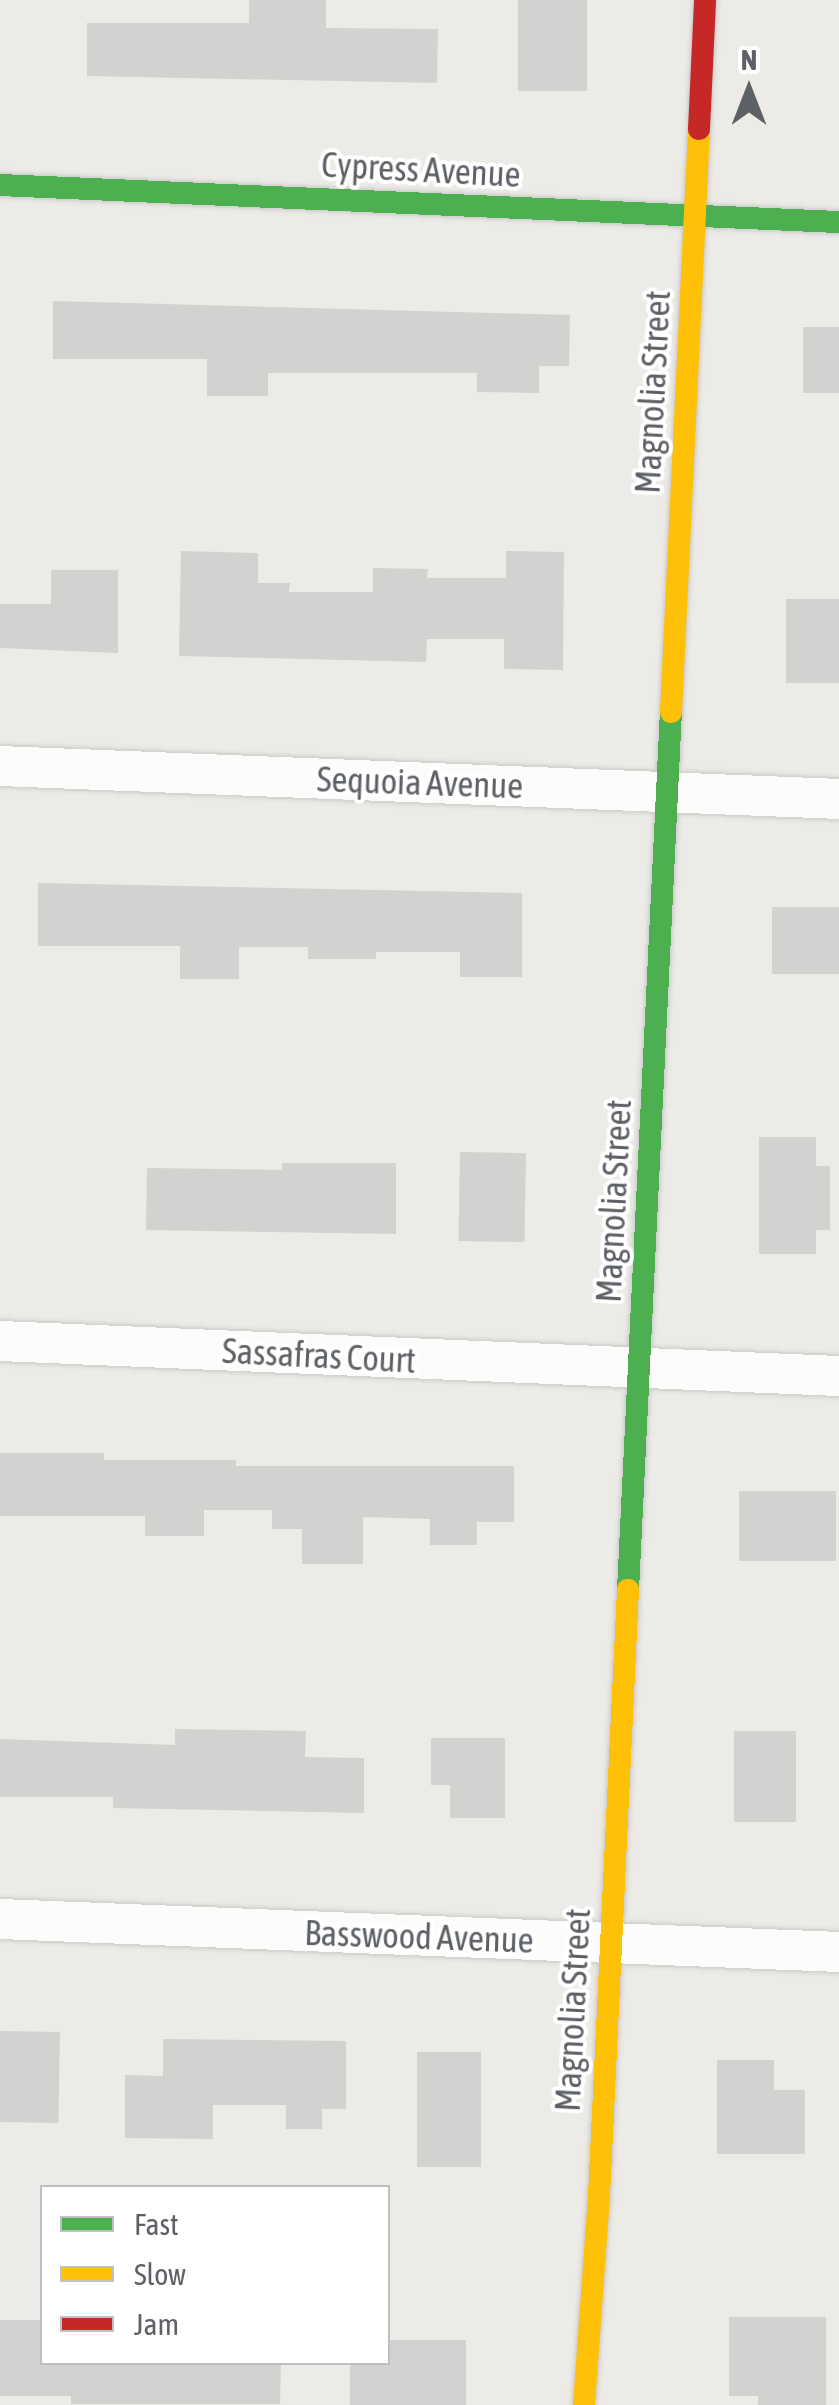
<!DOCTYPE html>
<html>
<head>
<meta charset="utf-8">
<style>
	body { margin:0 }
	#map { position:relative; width:839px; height:2405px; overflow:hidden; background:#edebe7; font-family:"Asap Condensed",sans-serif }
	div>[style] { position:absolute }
	.building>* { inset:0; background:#d3d2d0; transform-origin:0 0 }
	.roads { filter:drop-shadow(0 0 2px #c9c9c8) drop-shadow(0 0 2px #c9c9c8) }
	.street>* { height:40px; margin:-20px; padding:0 20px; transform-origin:20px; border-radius:20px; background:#fcfcfb }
	.fast>* { height:22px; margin:-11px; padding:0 11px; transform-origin:11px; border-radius:11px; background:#4caf50 }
	.slow>* { height:22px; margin:-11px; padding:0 11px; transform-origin:11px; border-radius:11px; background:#ffc107 }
	.jam>* { height:22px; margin:-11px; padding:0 11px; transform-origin:11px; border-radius:11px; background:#c62828 }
	span { translate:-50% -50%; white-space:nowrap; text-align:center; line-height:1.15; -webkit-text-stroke:8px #fff; paint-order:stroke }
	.street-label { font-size:35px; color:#5d6165 }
	.legend { position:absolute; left:40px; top:2185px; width:350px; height:180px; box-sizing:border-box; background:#fff; border:2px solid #bec0c1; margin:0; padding:12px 18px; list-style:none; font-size:30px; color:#5d6165 }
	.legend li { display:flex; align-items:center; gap:20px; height:50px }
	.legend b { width:50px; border:2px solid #bec0c1 }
	.north { position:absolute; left:699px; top:40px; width:100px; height:100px; -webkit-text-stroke:8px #fff; paint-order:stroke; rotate:0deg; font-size:28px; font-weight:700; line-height:40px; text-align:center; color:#5d6165 }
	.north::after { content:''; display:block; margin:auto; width:35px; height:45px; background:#5d6165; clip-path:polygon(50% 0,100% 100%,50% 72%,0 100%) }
</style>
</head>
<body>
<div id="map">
	<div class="building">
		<div style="clip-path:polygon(249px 0,326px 0,326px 28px,438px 29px,437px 83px,87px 76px,87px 23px,249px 23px)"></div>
		<div style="left:518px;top:0;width:69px;height:91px"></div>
		<div style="clip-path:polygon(53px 301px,570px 315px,569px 366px,539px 366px,539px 393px,477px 392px,477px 373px,268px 373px,268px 396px,207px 396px,207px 359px,53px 359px)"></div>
		<div style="left:803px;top:327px;width:36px;height:66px"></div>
		<div style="clip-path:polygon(181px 551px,258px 553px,258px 583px,290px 583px,289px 592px,373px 592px,373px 568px,428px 569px,427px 578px,506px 578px,506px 551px,564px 552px,563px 670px,504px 669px,504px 639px,427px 639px,426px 662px,179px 656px)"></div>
		<div style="clip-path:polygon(51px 570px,118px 570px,118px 653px,0 648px,0 604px,51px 604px)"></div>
		<div style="left:786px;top:599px;width:53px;height:84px"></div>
		<div style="clip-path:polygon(38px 883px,522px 893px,522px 977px,460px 977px,460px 952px,376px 952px,376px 959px,308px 959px,308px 947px,239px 947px,239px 979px,180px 979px,180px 946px,38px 946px)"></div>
		<div style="left:772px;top:907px;width:67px;height:67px"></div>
		<div style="clip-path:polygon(759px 1137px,816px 1137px,816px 1166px,830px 1166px,830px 1230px,816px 1230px,816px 1254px,759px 1254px)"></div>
		<div style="left:460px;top:1152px;width:66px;height:89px;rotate:1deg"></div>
		<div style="clip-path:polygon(282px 1163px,396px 1163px,396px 1234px,146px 1230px,147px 1168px,282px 1170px)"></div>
		<div style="clip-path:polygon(0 1453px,104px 1453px,104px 1460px,236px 1460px,236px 1466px,514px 1466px,514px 1522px,477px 1522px,477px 1545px,430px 1545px,430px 1519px,363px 1517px,363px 1564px,302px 1564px,302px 1529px,272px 1529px,272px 1510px,204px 1510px,204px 1536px,145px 1536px,145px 1516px,0 1516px)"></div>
		<div style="left:739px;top:1491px;width:97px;height:70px"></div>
		<div style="clip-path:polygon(175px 1729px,306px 1731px,305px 1757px,364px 1758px,364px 1813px,113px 1808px,113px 1797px,0 1797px,0 1739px,175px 1745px)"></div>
		<div style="left:734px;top:1731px;width:62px;height:91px"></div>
		<div style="clip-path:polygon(431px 1738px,505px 1738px,505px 1818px,450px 1818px,450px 1785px,431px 1785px)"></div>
		<div style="left:0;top:2031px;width:60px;height:91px;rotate:1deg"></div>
		<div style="clip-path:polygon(163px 2039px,346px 2041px,346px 2109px,322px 2109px,322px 2129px,286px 2129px,286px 2105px,213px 2105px,213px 2139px,125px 2138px,125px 2075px,163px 2076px)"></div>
		<div style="left:417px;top:2052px;width:64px;height:115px"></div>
		<div style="clip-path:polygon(717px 2060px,774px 2060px,774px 2090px,805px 2090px,805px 2154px,717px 2154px)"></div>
		<div style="clip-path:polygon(729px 2317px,826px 2317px,826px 2405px,758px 2405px,758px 2396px,729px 2396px)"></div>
		<div style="clip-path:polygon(0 2320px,42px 2320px,42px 2362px,281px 2362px,280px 2404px,71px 2404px,71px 2396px,0 2396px)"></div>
		<div style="clip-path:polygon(388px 2340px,466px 2340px,466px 2405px,350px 2405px,350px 2362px,388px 2362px)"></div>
	</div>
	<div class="roads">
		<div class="street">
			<div style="left:0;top:766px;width:840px;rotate:2.25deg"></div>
			<div style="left:0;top:1341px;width:840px;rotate:2.39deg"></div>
			<div style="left:0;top:1919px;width:840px;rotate:2.25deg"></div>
		</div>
		<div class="fast">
			<div style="left:0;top:185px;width:840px;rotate:2.53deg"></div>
			<div style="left:628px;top:1590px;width:879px;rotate:-87.2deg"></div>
		</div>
		<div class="slow">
			<div style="left:671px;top:712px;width:584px;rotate:-87.25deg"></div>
			<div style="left:584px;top:2405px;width:210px;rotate:-85.9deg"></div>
			<div style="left:599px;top:2196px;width:607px;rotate:-87.26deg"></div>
		</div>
		<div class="jam">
			<div style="left:699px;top:129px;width:129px;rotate:-87.3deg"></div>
		</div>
	</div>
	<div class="street-label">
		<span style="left:421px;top:169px;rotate:3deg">Cypress Avenue</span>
		<span style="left:652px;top:392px;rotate:-87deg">Magnolia Street</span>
		<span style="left:420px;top:782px;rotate:2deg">Sequoia Avenue</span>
		<span style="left:613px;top:1201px;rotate:-87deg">Magnolia Street</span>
		<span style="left:319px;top:1355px;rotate:3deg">Sassafras Court</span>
		<span style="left:419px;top:1936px;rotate:2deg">Basswood Avenue</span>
		<span style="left:572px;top:2010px;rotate:-87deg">Magnolia Street</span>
	</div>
	<ul class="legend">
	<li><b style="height:12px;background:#4caf50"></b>Fast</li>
	<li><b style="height:12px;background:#ffc107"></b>Slow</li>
	<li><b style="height:12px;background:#c62828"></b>Jam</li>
	</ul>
	<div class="north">N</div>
</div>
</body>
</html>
